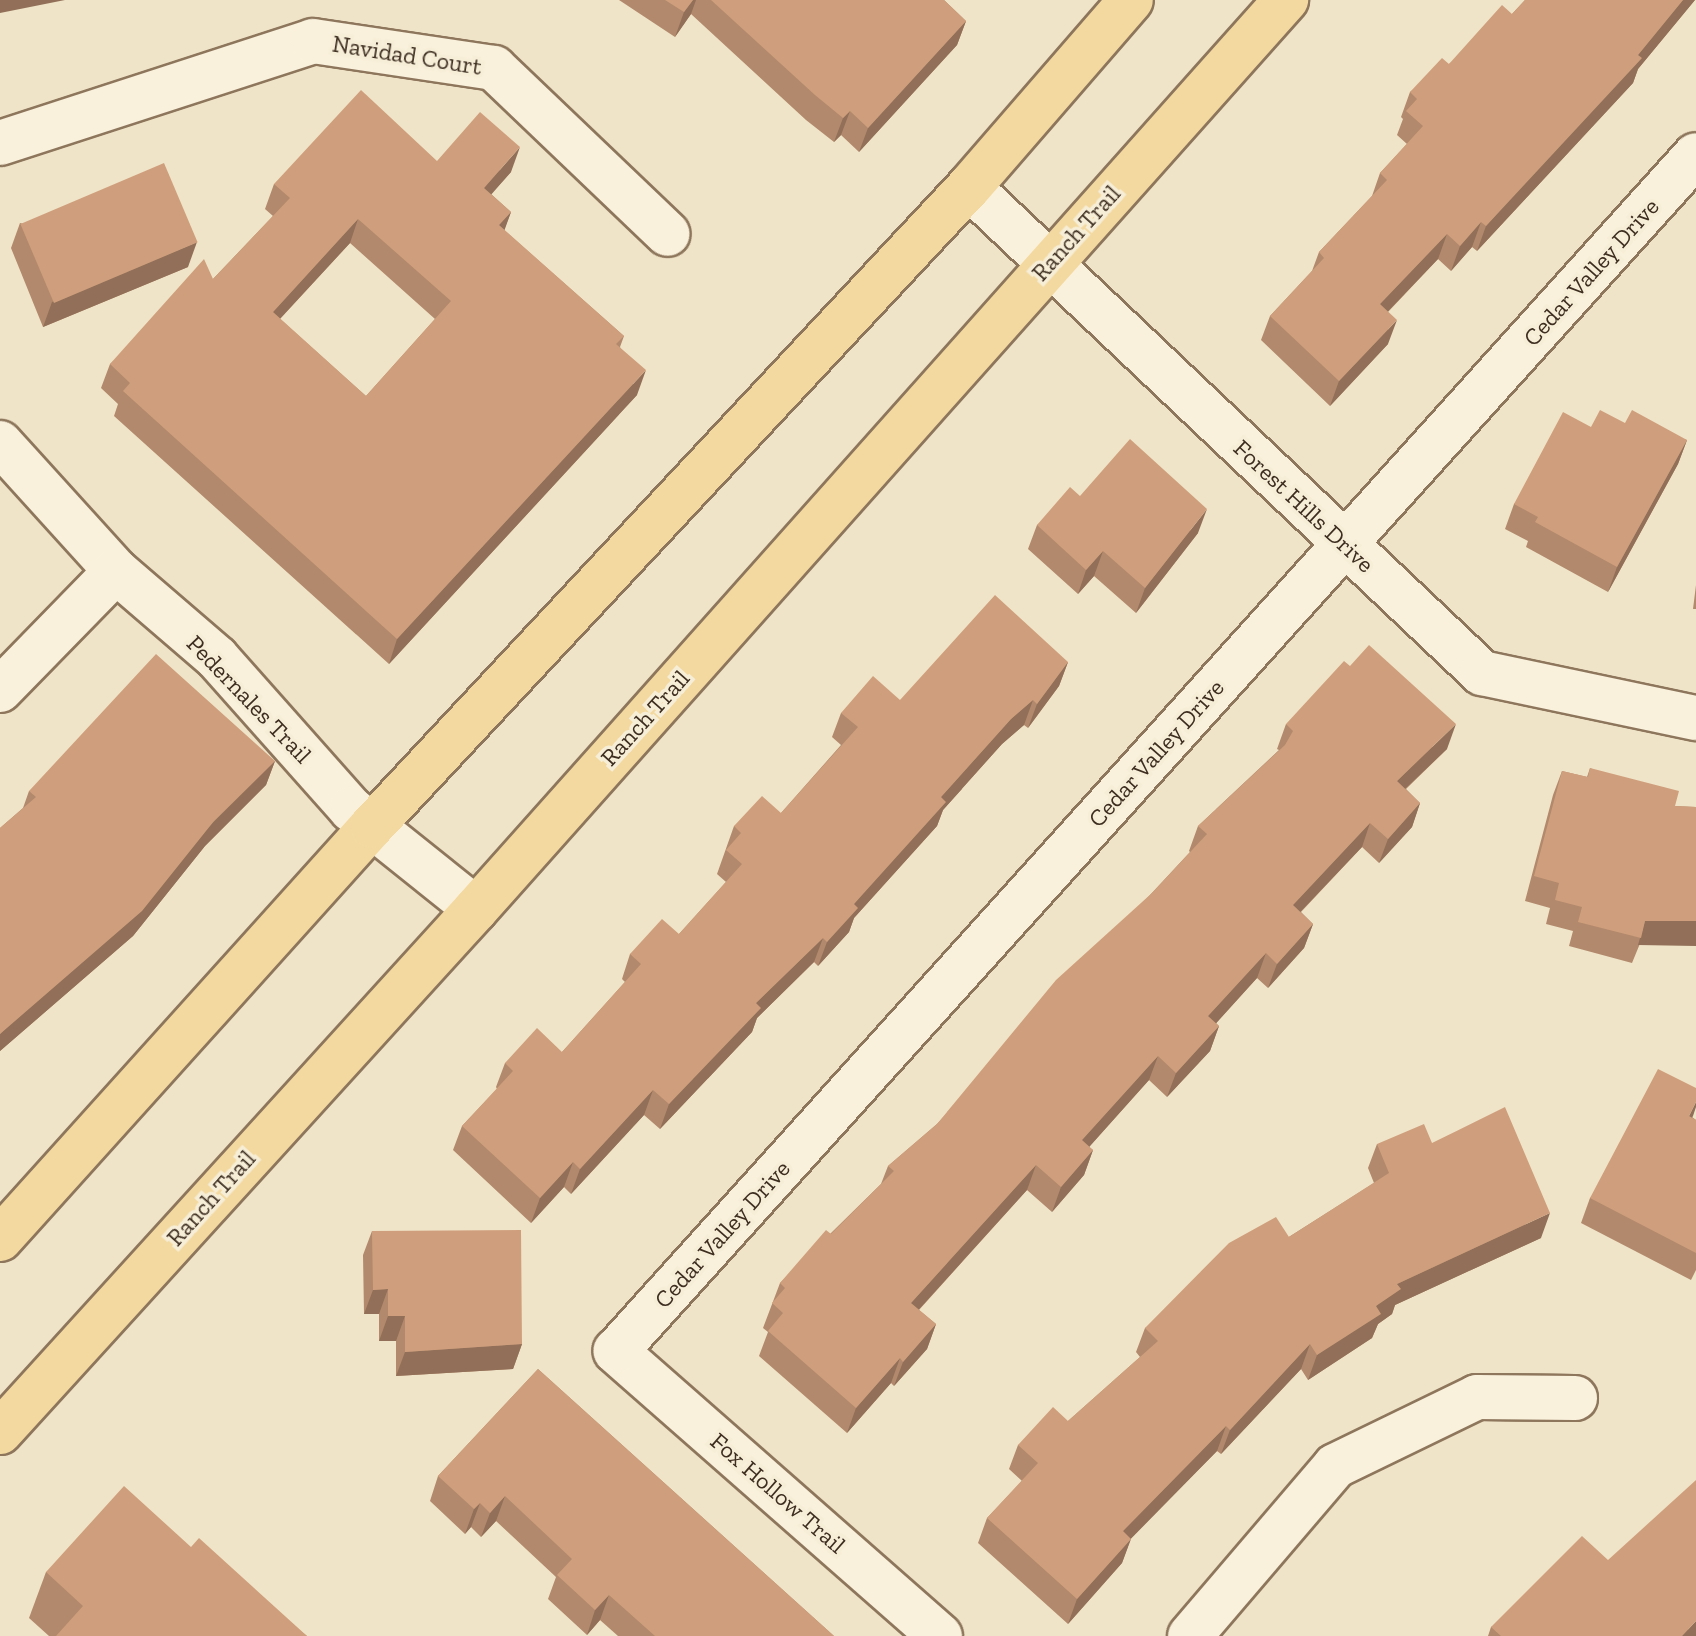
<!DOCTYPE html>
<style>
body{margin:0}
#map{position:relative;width:1696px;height:1636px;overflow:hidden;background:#f0e4c8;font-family:"Zilla Slab",serif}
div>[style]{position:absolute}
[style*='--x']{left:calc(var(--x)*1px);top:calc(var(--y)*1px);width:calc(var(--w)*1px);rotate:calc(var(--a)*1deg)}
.roads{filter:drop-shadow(2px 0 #8d765c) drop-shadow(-2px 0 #8d765c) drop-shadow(0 2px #8d765c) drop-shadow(0 -2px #8d765c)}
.minor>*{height:44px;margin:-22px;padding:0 22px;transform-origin:22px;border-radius:22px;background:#faf1dc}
.major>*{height:44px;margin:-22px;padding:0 22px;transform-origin:22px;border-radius:22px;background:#f3d9a0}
.wall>*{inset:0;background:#b2896c}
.shaded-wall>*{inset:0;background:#916f58}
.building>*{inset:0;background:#cf9f7d;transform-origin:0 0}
span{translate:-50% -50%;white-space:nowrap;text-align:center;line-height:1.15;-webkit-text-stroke:7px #f7eed8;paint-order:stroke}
.street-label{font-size:24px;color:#3d2e20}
</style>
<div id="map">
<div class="roads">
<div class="minor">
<div style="--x:0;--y:143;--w:329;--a:-18"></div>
<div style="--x:313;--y:41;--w:183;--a:8.5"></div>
<div style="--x:494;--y:68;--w:240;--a:43.7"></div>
<div style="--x:969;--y:187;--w:707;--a:43.45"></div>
<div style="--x:1482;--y:673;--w:219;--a:11.9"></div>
<div style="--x:0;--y:443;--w:173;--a:47.8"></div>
<div style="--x:116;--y:571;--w:133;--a:40.7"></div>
<div style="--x:217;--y:658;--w:202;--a:48.4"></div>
<div style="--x:351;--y:809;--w:160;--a:38.7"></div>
<div style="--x:0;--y:690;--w:166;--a:-45.7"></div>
<div style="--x:940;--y:1636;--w:432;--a:-138.7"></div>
<div style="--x:616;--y:1351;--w:1611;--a:-47.92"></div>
<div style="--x:1190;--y:1636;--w:223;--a:-49.5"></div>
<div style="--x:1335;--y:1466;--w:158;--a:-25.9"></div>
<div style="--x:1477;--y:1397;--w:98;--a:0.6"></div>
</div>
<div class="major">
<div style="--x:0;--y:1239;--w:556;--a:-47.99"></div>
<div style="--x:372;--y:826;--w:874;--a:-46.95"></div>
<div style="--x:969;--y:187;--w:247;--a:-49.1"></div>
<div style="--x:0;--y:1432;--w:707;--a:-47.69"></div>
<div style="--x:476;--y:909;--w:1218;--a:-48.3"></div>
</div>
</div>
<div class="wall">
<div style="clip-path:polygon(619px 0,944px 0,966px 21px,957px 45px,859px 152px,841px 135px,834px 142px,806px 120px,691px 14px,675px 37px)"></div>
<div style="clip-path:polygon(1525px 0,1695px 0,1638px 69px,1633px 83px,1477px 251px,1472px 247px,1451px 271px,1438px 259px,1388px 312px,1388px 344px,1330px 406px,1261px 340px,1270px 316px,1312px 271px,1319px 252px,1372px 196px,1380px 173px,1407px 144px,1397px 135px,1403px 119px,1401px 117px,1410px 92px,1449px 64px,1512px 14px)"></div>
<div style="clip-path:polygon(evenodd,437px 161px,511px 172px,491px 194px,511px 212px,504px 230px,624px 336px,620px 347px,637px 395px,389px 664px,114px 416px,118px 404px,101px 388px,110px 364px,213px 279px,273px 216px,265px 209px,274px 184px,437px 161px,350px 243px,435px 319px,366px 396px,280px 319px,350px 243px)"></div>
<div style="clip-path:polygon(20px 223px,188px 267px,43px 327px,11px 248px)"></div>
<div style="clip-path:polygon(1625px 423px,1687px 440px,1678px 464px,1608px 592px,1526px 547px,1528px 541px,1505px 529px,1514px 504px,1591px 427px)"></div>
<div style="clip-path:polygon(1080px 496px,1198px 533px,1136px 613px,1094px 576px,1078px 594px,1028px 549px,1037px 525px)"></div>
<div style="clip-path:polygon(1696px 585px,1696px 609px,1693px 609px)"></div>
<div style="clip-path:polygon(1068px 662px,1059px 686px,1028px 728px,1024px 725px,1002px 744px,943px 810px,937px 826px,854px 918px,849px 932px,818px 966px,814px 962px,757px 1018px,752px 1032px,660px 1129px,644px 1115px,571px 1194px,564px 1187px,531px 1223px,453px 1150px,462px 1126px,497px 1089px,496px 1087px,505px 1063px,562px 1052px,625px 982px,622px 979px,630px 954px,679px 934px,726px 882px,717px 874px,734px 826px,781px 813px,841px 745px,832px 737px,841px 713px,900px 700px)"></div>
<div style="clip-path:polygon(1286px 724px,1447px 749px,1406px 789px,1420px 803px,1412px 827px,1379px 863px,1362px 847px,1301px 912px,1313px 924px,1304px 948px,1268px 988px,1257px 978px,1216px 1023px,1219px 1026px,1210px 1051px,1167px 1097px,1149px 1080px,1089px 1147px,1093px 1150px,1084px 1175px,1052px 1212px,1027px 1190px,919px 1310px,936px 1324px,927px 1349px,894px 1386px,891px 1383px,847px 1433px,759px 1356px,768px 1332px,763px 1328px,780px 1283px,881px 1184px,888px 1166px,937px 1124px,1190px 852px,1189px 851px,1198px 826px,1279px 750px,1277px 749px)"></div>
<div style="clip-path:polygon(275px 761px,266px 785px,205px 846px,133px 936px,0 1051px,0 828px,23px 808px,29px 791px)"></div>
<div style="clip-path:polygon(1590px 768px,1675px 806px,1696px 807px,1632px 963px,1569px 946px,1573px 931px,1546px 924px,1550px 908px,1525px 901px,1553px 795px,1562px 771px,1587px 777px)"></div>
<div style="clip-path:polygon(1692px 1117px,1696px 1120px,1696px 1270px,1691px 1280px,1581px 1223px,1590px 1198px)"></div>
<div style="clip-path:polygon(1432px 1143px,1541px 1238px,1395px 1305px,1392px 1314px,1378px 1324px,1372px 1338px,1308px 1380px,1301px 1369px,1221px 1454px,1217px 1451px,1131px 1538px,1122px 1563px,1068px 1624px,978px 1543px,987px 1518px,1022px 1481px,1009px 1469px,1018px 1445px,1068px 1421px,1140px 1357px,1136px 1352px,1145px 1328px,1374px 1183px,1368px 1168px,1377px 1144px)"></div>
<div style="clip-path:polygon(372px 1231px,522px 1344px,513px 1369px,396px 1376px,396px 1341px,379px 1341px,379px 1314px,364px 1314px,363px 1255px)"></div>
<div style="clip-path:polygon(538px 1369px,834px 1636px,618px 1636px,600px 1620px,587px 1635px,548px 1599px,556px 1577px,496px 1521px,481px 1537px,471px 1527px,465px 1534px,430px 1501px,438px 1476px)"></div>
<div style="clip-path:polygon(191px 1547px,307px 1636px,49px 1636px,29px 1618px,46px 1572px)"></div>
<div style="clip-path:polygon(1608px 1560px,1696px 1636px,1488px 1636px,1491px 1627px)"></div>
</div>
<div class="shaded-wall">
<div style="clip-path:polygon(0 0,65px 0,0 13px)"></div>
<div style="clip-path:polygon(693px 0,696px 0,691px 14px,675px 37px,684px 12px)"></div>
<div style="clip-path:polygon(1683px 0,1695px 0,1638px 69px,1633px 83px,1477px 251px,1486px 226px,1638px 55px)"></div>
<div style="clip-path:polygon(966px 21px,957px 45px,859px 152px,868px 128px)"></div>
<div style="clip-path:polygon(850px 111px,841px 135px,834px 142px,843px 118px)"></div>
<div style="clip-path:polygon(520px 147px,511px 172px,475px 213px,484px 188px)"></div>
<div style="clip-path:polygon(511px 212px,502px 237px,499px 225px)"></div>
<div style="clip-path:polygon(358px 219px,350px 243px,264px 336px,273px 312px)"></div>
<div style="clip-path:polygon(1481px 222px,1472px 247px,1451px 271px,1460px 246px)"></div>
<div style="clip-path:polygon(1447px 234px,1438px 259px,1371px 329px,1380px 304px)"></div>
<div style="clip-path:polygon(197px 242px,188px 267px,43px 327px,52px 302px)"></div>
<div style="clip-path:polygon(1397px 320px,1388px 344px,1330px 406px,1339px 381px)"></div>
<div style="clip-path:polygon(646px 370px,637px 395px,389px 664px,397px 639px)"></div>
<div style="clip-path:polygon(1687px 440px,1678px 464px,1608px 592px,1617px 567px)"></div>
<div style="clip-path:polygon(1207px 509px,1198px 533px,1136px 613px,1145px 588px)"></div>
<div style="clip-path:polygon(1103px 551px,1094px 576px,1078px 594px,1086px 570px)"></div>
<div style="clip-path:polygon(1068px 662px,1059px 686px,1028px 728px,1037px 704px)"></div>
<div style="clip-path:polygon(1033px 700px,1024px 725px,1002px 744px,943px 810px,937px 826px,854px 918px,849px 932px,818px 966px,827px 942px,854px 904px,941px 797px,1011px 719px)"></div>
<div style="clip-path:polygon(1456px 724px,1447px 749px,1388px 805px,1397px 781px)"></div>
<div style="clip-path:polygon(275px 761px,266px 785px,205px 846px,133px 936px,0 1051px,0 1034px)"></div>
<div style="clip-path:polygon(1420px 803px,1412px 827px,1379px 863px,1388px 839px)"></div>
<div style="clip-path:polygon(1370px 823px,1362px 847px,1284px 929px,1293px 905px)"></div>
<div style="clip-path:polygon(1645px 921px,1696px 921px,1696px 946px,1638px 945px)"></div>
<div style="clip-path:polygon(1313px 924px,1304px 948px,1268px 988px,1277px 964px)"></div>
<div style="clip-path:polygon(823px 938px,814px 962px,757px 1018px,752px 1032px,660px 1129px,669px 1104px,756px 1003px)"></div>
<div style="clip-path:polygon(1266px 953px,1257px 978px,1200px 1041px,1208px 1016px)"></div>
<div style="clip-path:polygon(1219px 1026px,1210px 1051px,1167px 1097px,1176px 1073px)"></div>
<div style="clip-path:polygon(1158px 1056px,1149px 1080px,1073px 1165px,1082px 1140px)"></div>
<div style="clip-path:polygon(653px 1090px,644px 1115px,571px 1194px,580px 1169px)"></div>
<div style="clip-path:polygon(1696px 1102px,1696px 1107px,1693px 1116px,1680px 1140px,1689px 1116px)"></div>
<div style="clip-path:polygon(1093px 1150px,1084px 1175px,1052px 1212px,1061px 1187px)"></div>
<div style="clip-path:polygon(573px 1162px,564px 1187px,531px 1223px,540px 1198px)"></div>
<div style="clip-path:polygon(1036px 1165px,1027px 1190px,902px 1328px,911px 1303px)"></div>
<div style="clip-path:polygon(1550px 1213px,1541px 1238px,1395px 1305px,1392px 1314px,1378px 1324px,1372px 1338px,1308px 1380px,1317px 1355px,1376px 1306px,1397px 1284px)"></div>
<div style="clip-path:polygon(388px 1289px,379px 1314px,364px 1314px,373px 1290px)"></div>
<div style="clip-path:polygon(388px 1316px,405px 1316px,396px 1341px,379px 1341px)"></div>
<div style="clip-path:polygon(936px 1324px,927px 1349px,894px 1386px,903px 1362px)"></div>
<div style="clip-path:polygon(522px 1344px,513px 1369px,396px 1376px,405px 1352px)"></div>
<div style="clip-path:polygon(1310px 1344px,1301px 1369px,1221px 1454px,1230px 1430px)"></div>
<div style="clip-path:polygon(900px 1358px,891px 1383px,847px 1433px,856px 1408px)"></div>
<div style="clip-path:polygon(1226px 1426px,1217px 1451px,1114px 1556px,1123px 1531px)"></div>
<div style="clip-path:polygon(505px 1496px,496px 1521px,481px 1537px,490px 1513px)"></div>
<div style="clip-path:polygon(480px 1503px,471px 1527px,465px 1534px,474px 1509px)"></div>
<div style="clip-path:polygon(1131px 1539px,1122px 1563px,1068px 1624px,1077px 1599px)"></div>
<div style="clip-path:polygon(609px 1595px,600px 1620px,587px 1635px,595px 1610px)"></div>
<div style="clip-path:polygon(1696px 1621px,1696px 1636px,1682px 1636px)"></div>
</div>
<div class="building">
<div style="clip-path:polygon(665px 0,693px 0,684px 12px)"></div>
<div style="clip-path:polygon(711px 0,944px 0,966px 21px,868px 128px,850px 111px,843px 118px,815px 95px)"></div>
<div style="clip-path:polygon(1525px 0,1683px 0,1638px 55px,1642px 58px,1486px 226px,1481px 222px,1460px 246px,1447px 234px,1380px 304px,1397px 320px,1339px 381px,1270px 316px,1324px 258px,1319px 252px,1387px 180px,1380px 173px,1423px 126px,1406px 111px,1417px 99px,1410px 92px,1442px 58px,1449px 64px,1502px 5px,1512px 14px)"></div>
<div style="clip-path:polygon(evenodd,361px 90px,437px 161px,480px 112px,520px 147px,484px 188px,511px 212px,499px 225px,624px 336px,616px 344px,646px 370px,397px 639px,123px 391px,130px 383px,110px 364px,204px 259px,213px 279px,290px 198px,274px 184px,361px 90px,358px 219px,451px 301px,366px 396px,273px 312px,358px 219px)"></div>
<div style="left:164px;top:163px;width:86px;height:156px;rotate:67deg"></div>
<div style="clip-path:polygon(1600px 410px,1625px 423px,1632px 410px,1687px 440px,1617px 567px,1535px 522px,1538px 517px,1514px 504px,1563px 412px,1591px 427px)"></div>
<div style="clip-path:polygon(1130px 439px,1207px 509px,1145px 588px,1103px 551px,1086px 570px,1037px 525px,1070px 487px,1080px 496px)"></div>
<div style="clip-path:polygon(995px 595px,1068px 662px,1037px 704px,1033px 700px,1011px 719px,941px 797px,946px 802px,854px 904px,858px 908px,827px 942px,823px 938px,756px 1003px,761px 1008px,669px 1104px,653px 1090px,580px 1169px,573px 1162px,540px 1198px,462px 1126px,513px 1071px,505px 1063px,537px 1028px,562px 1052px,641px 964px,630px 954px,662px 919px,679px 934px,742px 864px,726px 850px,741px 833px,734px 826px,762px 796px,781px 813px,858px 727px,841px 713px,873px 676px,900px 700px)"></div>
<div style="clip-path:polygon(1369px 645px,1456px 724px,1397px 781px,1420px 803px,1388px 839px,1370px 823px,1293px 905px,1313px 924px,1277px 964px,1266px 953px,1208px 1016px,1219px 1026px,1176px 1073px,1158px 1056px,1082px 1140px,1093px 1150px,1061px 1187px,1036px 1165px,911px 1303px,936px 1324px,903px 1362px,900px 1358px,856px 1408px,768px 1331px,783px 1313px,772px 1303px,785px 1288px,780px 1283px,826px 1230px,831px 1234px,894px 1171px,888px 1166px,937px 1124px,1056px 980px,1152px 893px,1207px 834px,1198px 826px,1285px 745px,1293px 731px,1286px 724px,1344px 661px,1350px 666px)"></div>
<div style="clip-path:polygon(156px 654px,275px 761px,214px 821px,142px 911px,0 1034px,0 828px,36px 797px,29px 791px)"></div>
<div style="clip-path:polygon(1590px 768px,1679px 791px,1675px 806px,1696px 807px,1696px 921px,1645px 921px,1641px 938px,1578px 922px,1582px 907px,1555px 900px,1559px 883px,1534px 876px,1562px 771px,1588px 777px)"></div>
<div style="clip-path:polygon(1658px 1069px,1696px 1088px,1696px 1102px,1689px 1116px,1696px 1120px,1696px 1253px,1590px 1198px)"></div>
<div style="clip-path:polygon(1505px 1107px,1550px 1213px,1397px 1284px,1401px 1289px,1376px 1306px,1381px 1314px,1317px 1355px,1310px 1344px,1230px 1430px,1226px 1426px,1123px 1531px,1131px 1539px,1077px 1599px,987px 1518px,1038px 1463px,1018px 1445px,1053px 1407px,1068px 1421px,1158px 1341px,1145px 1328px,1229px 1243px,1276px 1217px,1289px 1237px,1389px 1173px,1377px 1144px,1424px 1124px,1432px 1143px)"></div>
<div style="clip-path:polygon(521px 1230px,522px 1344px,405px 1352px,405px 1316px,388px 1316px,388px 1289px,373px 1290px,372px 1231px)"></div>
<div style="clip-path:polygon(538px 1369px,834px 1636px,655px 1636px,609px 1595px,595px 1610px,557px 1575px,572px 1559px,505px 1496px,490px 1513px,480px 1503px,474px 1509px,438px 1476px)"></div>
<div style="clip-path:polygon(1696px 1480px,1696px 1621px,1682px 1636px,1501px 1636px,1491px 1627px,1582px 1536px,1608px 1560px)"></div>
<div style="clip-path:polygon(124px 1486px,191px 1547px,199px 1538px,307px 1636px,56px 1636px,83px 1606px,46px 1572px)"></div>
</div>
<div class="street-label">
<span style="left:407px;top:55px;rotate:9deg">Navidad Court</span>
<span style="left:1076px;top:233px;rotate:-48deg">Ranch Trail</span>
<span style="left:1591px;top:272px;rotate:-48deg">Cedar Valley Drive</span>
<span style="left:1304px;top:506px;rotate:43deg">Forest Hills Drive</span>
<span style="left:249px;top:699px;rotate:46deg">Pedernales Trail</span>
<span style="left:645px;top:718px;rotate:-48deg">Ranch Trail</span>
<span style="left:1156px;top:753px;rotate:-48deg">Cedar Valley Drive</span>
<span style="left:211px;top:1198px;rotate:-48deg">Ranch Trail</span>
<span style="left:722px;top:1234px;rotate:-48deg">Cedar Valley Drive</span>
<span style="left:778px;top:1493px;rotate:41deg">Fox Hollow Trail</span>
</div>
</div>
